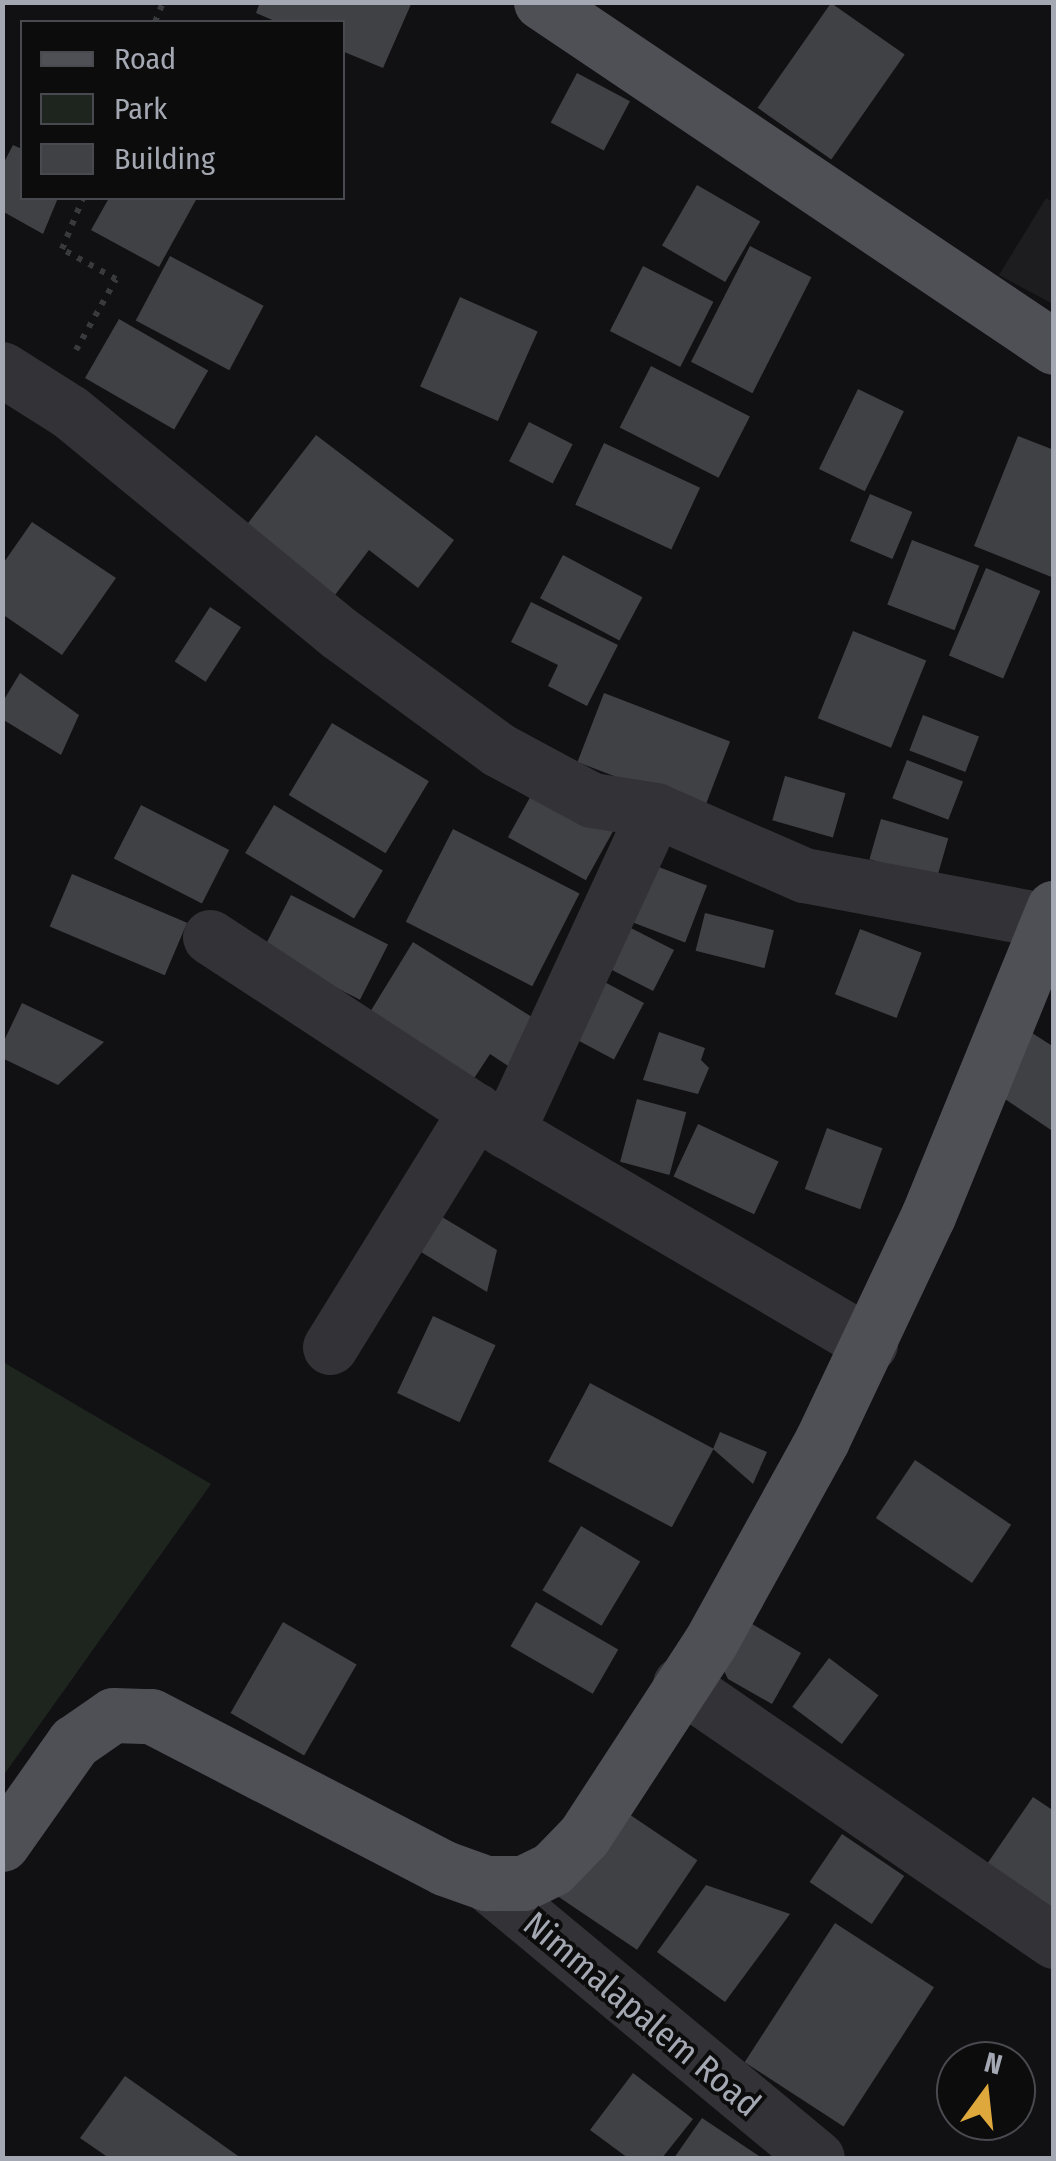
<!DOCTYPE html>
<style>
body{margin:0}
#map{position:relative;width:1056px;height:2161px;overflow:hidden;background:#111113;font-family:"Fira Sans Condensed",sans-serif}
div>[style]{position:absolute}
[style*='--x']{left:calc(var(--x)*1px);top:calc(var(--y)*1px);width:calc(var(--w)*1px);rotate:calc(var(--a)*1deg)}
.built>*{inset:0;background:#1d1d1f}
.green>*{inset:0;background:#1e251f}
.building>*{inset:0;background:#404145;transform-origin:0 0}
.path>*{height:6px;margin-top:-3px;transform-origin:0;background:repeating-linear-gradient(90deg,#393a3e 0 5px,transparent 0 13px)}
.minor>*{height:55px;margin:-27.5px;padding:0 27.5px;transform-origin:27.5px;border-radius:27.5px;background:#333337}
.major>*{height:55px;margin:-27.5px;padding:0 27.5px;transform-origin:27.5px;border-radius:27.5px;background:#4f5056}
span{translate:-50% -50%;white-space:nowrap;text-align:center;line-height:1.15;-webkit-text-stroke:8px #0c0c0d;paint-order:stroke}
.street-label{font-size:35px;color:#a4a8b2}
.frame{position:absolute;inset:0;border:5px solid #a4a8b2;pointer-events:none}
.legend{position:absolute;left:20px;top:20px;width:325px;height:180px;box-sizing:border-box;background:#0c0c0d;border:2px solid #494a4f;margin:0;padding:12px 18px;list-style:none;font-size:30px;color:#a4a8b2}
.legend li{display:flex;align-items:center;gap:20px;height:50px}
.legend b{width:50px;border:2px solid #494a4f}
.north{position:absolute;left:936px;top:2041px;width:100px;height:100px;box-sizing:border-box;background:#0c0c0d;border:2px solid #494a4f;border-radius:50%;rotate:15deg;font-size:28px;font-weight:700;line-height:40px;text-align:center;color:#a4a8b2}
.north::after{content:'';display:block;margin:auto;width:35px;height:45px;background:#dfa83c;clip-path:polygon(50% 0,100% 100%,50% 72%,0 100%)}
</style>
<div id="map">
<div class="built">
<div style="clip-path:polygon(1046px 198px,1053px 202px,1053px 304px,999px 275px)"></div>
</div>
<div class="green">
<div style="clip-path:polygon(3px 1362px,211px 1484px,3px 1776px)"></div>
</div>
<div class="building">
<div style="clip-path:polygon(260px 2px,412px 2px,383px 68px,342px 51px,342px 22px,277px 22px,256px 13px)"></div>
<div style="left:831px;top:3px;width:90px;height:128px;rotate:35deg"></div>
<div style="left:577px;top:73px;width:60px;height:56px;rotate:28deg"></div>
<div style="clip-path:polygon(13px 145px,22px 149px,22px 198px,58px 198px,43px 234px,2px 211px,2px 166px)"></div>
<div style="left:697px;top:185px;width:73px;height:70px;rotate:30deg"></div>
<div style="clip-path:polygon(109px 198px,197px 198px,159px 267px,91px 230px)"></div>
<div style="left:750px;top:246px;width:69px;height:130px;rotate:27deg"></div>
<div style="left:170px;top:256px;width:106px;height:73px;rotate:28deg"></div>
<div style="left:643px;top:266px;width:79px;height:73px;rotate:27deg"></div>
<div style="left:460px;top:297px;width:85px;height:98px;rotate:24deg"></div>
<div style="left:119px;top:319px;width:103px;height:68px;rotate:30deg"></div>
<div style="left:651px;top:366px;width:111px;height:69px;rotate:27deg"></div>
<div style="left:858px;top:389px;width:51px;height:89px;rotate:26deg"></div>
<div style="left:529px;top:422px;width:49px;height:44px;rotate:27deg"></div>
<div style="clip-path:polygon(316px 435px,454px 540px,418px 588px,369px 550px,335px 595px,245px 527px)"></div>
<div style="clip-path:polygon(1018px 436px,1054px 450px,1054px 578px,974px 546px)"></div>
<div style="left:604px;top:443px;width:106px;height:68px;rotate:25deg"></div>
<div style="left:870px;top:494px;width:46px;height:51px;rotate:23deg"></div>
<div style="clip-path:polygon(32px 522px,116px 578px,62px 655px,2px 614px,2px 565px)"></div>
<div style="left:912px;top:540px;width:72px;height:69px;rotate:21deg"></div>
<div style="left:563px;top:555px;width:90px;height:49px;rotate:28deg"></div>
<div style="left:986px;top:568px;width:59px;height:95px;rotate:23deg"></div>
<div style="clip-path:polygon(531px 602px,618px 645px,587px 706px,548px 686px,558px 665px,511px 642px)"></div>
<div style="left:210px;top:607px;width:37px;height:65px;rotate:33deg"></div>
<div style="left:853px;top:631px;width:79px;height:94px;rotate:22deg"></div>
<div style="clip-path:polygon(20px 673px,79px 715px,61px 755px,2px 719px,2px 703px)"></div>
<div style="left:604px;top:693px;width:135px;height:74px;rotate:21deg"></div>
<div style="left:923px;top:715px;width:60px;height:38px;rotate:21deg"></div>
<div style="left:332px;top:723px;width:113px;height:84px;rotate:31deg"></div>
<div style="left:907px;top:760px;width:60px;height:41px;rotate:21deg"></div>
<div style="left:785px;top:776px;width:63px;height:46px;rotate:16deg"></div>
<div style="left:538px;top:783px;width:89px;height:62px;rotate:29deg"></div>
<div style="left:141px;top:805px;width:99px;height:60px;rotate:27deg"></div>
<div style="left:274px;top:805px;width:127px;height:56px;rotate:31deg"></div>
<div style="left:881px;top:819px;width:70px;height:42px;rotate:16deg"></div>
<div style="left:453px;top:829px;width:142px;height:104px;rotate:27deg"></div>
<div style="left:651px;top:864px;width:60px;height:61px;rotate:21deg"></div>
<div style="left:72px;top:874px;width:125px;height:57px;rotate:23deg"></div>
<div style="left:291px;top:895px;width:109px;height:62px;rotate:27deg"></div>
<div style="left:705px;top:913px;width:71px;height:39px;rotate:14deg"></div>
<div style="left:625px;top:925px;width:55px;height:46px;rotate:27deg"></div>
<div style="left:860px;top:929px;width:66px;height:70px;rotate:21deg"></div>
<div style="clip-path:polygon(413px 942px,543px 1024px,514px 1070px,490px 1054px,471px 1083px,367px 1017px)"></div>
<div style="left:599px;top:979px;width:51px;height:64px;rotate:28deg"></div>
<div style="clip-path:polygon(22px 1003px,104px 1042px,58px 1085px,2px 1058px,2px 1045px)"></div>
<div style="clip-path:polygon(659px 1032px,705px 1048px,701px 1060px,709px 1068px,698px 1094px,643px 1080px)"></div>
<div style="clip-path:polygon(1032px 1033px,1054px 1047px,1054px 1132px,993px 1091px)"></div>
<div style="left:637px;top:1099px;width:51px;height:65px;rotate:15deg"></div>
<div style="left:698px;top:1124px;width:89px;height:58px;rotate:25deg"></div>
<div style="left:827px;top:1128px;width:59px;height:65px;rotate:20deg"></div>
<div style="clip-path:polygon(437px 1214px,497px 1250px,487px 1292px,416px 1249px)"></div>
<div style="left:433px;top:1316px;width:69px;height:85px;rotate:25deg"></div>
<div style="left:590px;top:1383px;width:140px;height:89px;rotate:28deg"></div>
<div style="clip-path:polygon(720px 1432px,767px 1452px,753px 1484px,713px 1449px)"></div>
<div style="left:915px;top:1460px;width:116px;height:70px;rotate:34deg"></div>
<div style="left:581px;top:1526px;width:69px;height:75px;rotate:31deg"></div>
<div style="left:536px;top:1602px;width:95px;height:51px;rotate:30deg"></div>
<div style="clip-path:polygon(742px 1618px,801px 1653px,772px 1704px,728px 1679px,718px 1659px)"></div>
<div style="left:283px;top:1622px;width:85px;height:105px;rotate:30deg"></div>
<div style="left:829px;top:1658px;width:62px;height:61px;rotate:37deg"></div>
<div style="clip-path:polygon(1033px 1797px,1054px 1811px,1054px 1909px,987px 1864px)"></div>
<div style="left:617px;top:1806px;width:97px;height:108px;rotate:34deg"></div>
<div style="left:842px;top:1834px;width:75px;height:58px;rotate:34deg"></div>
<div style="clip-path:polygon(706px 1885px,790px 1914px,725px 2002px,657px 1952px)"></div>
<div style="left:835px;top:1923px;width:118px;height:166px;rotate:33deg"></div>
<div style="clip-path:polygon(633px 2073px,693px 2119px,662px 2158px,628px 2158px,590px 2130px)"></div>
<div style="clip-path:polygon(125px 2076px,241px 2158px,109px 2158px,80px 2138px)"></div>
<div style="clip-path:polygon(702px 2118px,762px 2158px,674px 2158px)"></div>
</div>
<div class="path">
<div style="--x:155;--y:22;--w:22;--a:-68"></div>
<div style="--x:76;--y:350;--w:81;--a:-60.6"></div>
<div style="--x:116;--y:279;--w:62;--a:-150.9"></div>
<div style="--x:62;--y:249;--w:55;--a:-67.6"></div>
</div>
<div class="minor">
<div style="--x:2;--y:369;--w:80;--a:32.3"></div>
<div style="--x:70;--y:412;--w:348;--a:39.4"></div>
<div style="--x:339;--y:633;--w:198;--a:36.2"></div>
<div style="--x:499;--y:750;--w:106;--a:28.3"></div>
<div style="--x:592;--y:800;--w:64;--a:9"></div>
<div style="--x:655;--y:810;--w:163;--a:23.6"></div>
<div style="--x:804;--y:875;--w:248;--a:10.7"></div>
<div style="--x:210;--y:937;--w:355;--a:33.2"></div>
<div style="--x:507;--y:1131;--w:421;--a:30.4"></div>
<div style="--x:507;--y:1131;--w:353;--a:-65.2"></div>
<div style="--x:330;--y:1347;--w:278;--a:-58.3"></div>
<div style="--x:680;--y:1684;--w:454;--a:34.5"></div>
<div style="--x:486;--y:1883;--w:430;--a:39.7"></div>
</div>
<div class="major">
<div style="--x:541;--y:2;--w:618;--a:33.92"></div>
<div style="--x:2;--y:1844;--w:125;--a:-54.8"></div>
<div style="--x:74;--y:1742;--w:47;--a:-34.7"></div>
<div style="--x:113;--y:1715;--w:38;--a:2"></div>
<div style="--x:151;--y:1716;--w:330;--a:27.4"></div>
<div style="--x:444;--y:1868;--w:45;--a:19.7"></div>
<div style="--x:486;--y:1883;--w:37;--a:0"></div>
<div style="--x:523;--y:1883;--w:32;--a:-26"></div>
<div style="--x:552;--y:1869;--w:46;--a:-45.9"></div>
<div style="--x:584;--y:1836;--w:230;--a:-56.9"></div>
<div style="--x:710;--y:1643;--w:232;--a:-61.1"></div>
<div style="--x:822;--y:1440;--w:248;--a:-64.7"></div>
<div style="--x:928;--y:1216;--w:333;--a:-67.8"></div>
</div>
<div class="street-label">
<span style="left:642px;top:2014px;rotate:40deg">Nimmalapalem Road</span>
</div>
<div class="frame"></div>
<ul class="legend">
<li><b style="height:12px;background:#4f5056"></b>Road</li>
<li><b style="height:28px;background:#1e251f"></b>Park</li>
<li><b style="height:28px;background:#404145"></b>Building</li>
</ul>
<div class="north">N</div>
</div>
